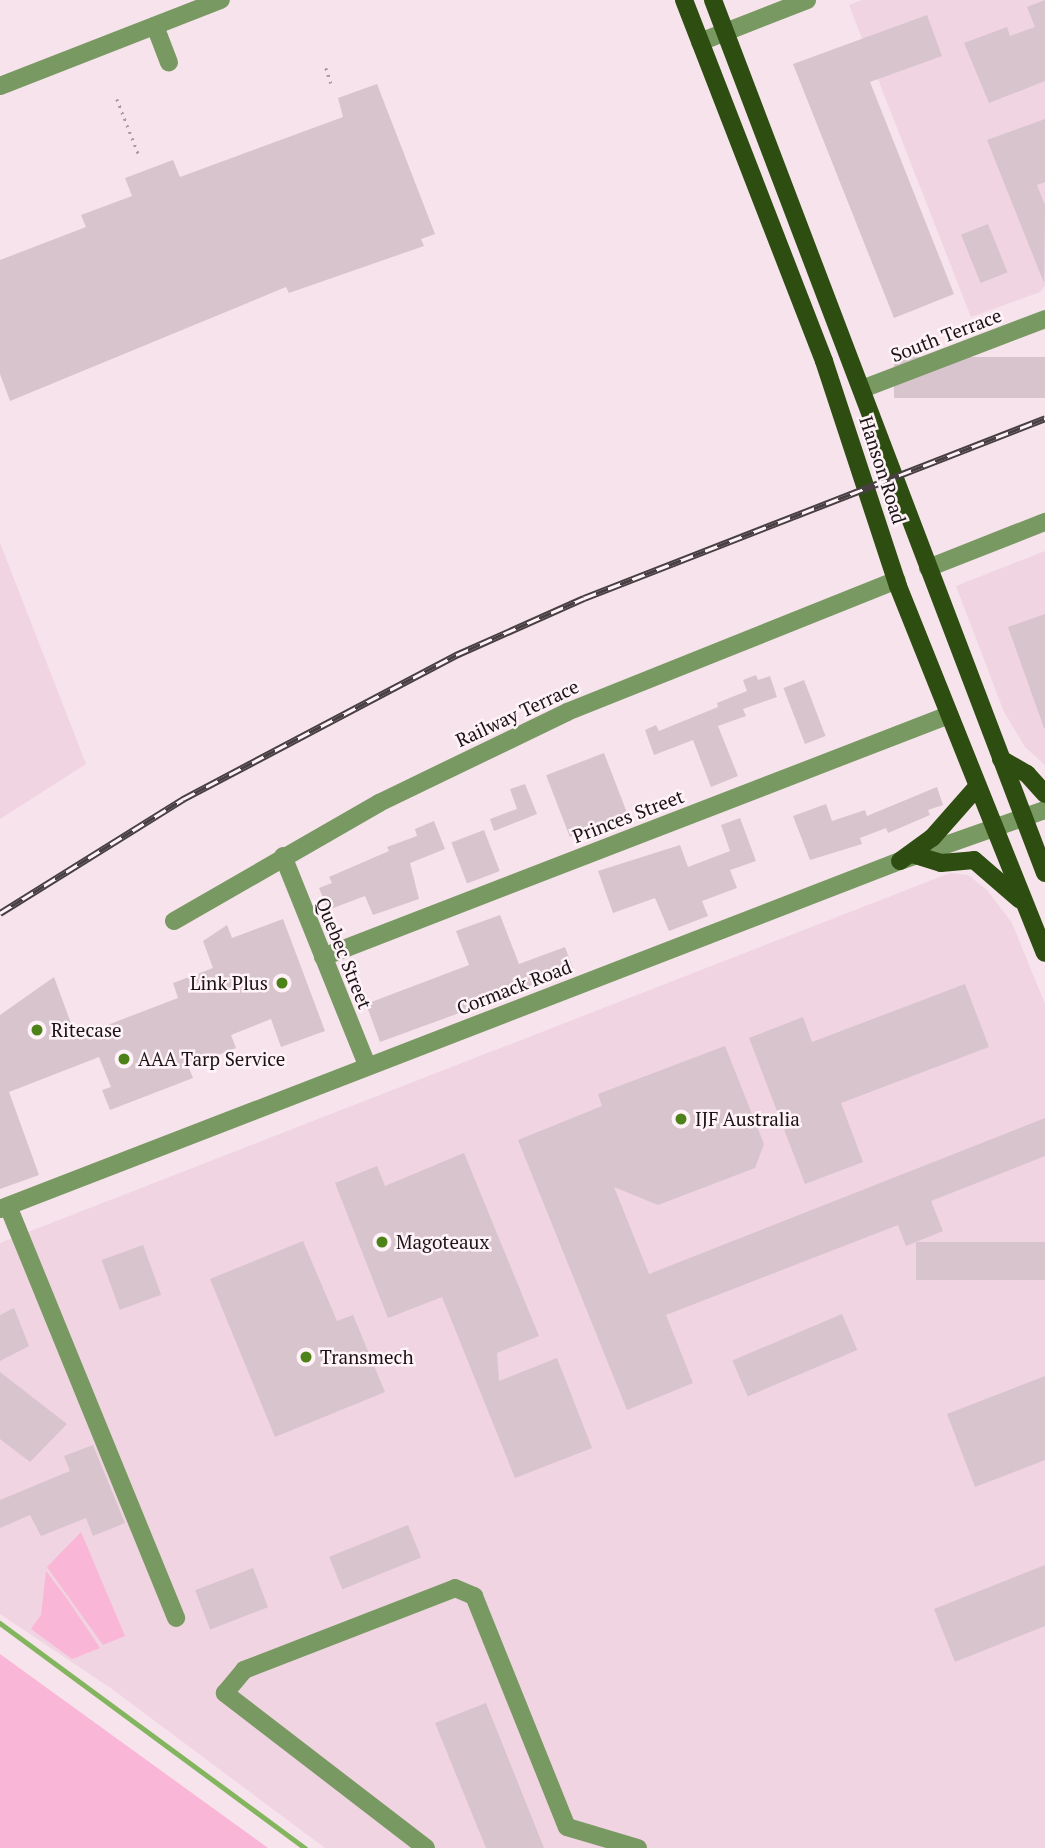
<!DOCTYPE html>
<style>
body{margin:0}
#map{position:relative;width:1045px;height:1848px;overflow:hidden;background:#f7e3ec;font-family:"PT Serif",serif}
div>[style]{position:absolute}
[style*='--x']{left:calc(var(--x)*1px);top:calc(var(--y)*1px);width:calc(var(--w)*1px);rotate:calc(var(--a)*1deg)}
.built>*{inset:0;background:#f0d4e1}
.green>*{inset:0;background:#fab6d7}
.stream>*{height:4.5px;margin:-2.25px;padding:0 2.25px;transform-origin:2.25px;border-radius:2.25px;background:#83b55f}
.building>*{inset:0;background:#d8c4cd;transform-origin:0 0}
.path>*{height:2.5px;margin-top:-1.25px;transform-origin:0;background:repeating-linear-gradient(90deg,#a8999f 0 2px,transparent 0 7px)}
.minor>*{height:18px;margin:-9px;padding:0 9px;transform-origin:9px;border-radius:9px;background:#799963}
.major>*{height:18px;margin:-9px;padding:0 9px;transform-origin:9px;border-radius:9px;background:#2e4e11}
.rail>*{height:7px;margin-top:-3.5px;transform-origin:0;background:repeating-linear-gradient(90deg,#fff3f8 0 13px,#483f43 0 26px);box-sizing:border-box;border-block:2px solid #483f43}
.dots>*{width:19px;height:19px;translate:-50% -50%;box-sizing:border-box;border:4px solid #fff3f8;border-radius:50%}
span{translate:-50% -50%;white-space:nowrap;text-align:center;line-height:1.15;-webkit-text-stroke:5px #fff3f8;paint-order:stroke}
.street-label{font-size:19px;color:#1a1417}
.poi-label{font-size:19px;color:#1a1417}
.right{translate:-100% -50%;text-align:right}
.left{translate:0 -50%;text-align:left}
</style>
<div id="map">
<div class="built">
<div style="clip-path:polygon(862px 0,1045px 0,1045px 285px,1040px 292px,971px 317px,849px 5px)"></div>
<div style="clip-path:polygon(0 543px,86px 764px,0 819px)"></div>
<div style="clip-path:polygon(1045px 551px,1045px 765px,1025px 747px,1004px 712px,956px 586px)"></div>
<div style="clip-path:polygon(950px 873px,968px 875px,987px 890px,1012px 923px,1045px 1004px,1045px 1848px,325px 1848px,112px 1689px,0 1614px,0 1243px)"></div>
</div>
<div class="green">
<div style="clip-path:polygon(81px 1532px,125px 1636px,103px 1645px,47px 1567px)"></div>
<div style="clip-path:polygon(46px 1571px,68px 1600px,100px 1648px,72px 1659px,31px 1629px,41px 1615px)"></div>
<div style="clip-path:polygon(0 1654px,268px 1848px,0 1848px)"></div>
</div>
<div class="stream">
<div style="--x:0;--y:1623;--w:379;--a:36.4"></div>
</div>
<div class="building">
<div style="clip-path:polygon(1045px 0,1045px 81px,989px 103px,964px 43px,1007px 27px,1010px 36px,1035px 27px,1027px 7px)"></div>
<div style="clip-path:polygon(927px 15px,942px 56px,870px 82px,954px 294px,894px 318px,793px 64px)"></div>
<div style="clip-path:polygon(377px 84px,435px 234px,421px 239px,424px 246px,289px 293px,286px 287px,10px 401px,0 374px,0 260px,86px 227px,81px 215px,132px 196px,125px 178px,173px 160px,180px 177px,343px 117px,338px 98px)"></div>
<div style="clip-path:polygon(1045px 119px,1045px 182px,1037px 185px,1045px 205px,1044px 283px,987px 140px)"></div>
<div style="left:988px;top:224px;width:52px;height:29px;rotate:68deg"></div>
<div style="left:1045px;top:357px;width:41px;height:151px;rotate:90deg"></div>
<div style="clip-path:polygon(1045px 614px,1045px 728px,1044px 728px,1008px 627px)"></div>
<div style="clip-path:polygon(756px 675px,758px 680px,770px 676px,777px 697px,743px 709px,746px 716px,718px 726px,738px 776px,711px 787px,693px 740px,654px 755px,645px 730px,656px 725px,659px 731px,718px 707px,717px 703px,747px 691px,743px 680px)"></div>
<div style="left:804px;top:680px;width:60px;height:22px;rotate:69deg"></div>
<div style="left:604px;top:753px;width:66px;height:62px;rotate:69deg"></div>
<div style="clip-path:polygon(525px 784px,537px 814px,494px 831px,490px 819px,517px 809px,510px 789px)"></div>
<div style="clip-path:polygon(937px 787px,943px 805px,928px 810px,930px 815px,888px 833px,886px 828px,860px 838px,862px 844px,810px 860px,793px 816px,826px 804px,832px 821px,865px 810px,867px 816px)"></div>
<div style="clip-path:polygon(740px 818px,756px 861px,730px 870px,737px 888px,702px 901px,708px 916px,669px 931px,655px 898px,613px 913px,598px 871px,680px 845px,688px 867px,730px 851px,721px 825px)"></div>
<div style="clip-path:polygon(434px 821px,445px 849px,410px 863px,419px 899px,373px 915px,365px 896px,328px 910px,319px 888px,332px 883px,329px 877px,389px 851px,387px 847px,417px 836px,415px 829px)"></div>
<div style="left:484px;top:830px;width:44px;height:35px;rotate:69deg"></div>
<div style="clip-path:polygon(500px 915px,519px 964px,565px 947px,574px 971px,380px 1042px,366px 1004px,469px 965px,456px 931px)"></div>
<div style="clip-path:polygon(283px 919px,325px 1031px,281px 1047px,271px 1019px,231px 1035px,236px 1048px,188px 1066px,193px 1078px,110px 1110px,102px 1090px,111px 1087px,99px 1057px,9px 1092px,39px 1175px,0 1189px,0 1015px,54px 977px,76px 1037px,178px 998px,173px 983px,213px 968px,203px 941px,227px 925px,232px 938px)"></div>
<div style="clip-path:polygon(965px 984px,989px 1047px,841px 1103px,863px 1162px,805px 1184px,749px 1038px,803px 1017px,812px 1042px)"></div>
<div style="clip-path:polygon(725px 1046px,764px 1144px,755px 1168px,658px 1205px,614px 1187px,649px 1274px,1045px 1118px,1045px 1156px,931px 1201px,943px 1231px,906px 1246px,898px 1225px,666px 1315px,693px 1383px,627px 1410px,518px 1140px,602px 1106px,598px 1094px)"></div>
<div style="clip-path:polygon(464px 1153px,539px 1336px,497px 1353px,499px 1381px,557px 1358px,592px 1448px,515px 1478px,442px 1297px,388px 1318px,335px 1183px,377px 1166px,385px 1186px)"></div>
<div style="clip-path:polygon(303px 1241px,337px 1321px,353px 1315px,385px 1392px,275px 1437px,210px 1279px)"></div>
<div style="left:1045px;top:1242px;width:38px;height:129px;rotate:90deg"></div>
<div style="left:143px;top:1245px;width:53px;height:44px;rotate:70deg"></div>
<div style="clip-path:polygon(14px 1308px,29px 1346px,0 1361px,0 1315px)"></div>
<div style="left:842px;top:1314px;width:39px;height:119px;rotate:67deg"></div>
<div style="clip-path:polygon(0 1372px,67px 1424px,30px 1462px,0 1439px)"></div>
<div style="clip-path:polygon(1045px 1376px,1045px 1460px,975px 1487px,947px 1414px)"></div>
<div style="clip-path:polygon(93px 1445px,125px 1523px,93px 1536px,86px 1518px,41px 1536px,30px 1515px,0 1528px,0 1500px,70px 1471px,64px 1456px)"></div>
<div style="left:408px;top:1525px;width:35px;height:85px;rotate:68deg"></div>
<div style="clip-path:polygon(1045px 1565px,1045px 1626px,955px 1662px,934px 1609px)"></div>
<div style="left:253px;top:1568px;width:42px;height:62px;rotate:69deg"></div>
<div style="clip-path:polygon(486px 1703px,544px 1848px,486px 1848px,435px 1723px)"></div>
</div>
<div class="path">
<div style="--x:326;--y:68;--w:16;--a:72"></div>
<div style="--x:117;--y:99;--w:60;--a:68.6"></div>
</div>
<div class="minor">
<div style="--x:155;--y:26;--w:39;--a:69"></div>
<div style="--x:700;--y:42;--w:115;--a:-21.4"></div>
<div style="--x:0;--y:86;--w:237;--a:-21.3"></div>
<div style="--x:862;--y:389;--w:196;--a:-20.9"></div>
<div style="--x:928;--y:568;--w:126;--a:-21.5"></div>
<div style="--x:283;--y:856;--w:225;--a:68.1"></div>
<div style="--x:174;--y:921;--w:237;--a:-29.9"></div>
<div style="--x:379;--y:803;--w:209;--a:-25.8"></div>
<div style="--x:567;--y:712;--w:355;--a:-21.8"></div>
<div style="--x:323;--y:957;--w:671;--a:-21.14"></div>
<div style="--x:8;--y:1206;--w:445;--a:67.8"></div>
<div style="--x:0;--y:1209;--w:965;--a:-21.14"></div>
<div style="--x:900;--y:861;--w:154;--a:-19.4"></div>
<div style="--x:426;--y:1848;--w:254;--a:-142.4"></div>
<div style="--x:225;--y:1693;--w:30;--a:-50"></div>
<div style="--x:244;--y:1670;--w:226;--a:-21.2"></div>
<div style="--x:455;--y:1588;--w:21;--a:23"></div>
<div style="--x:474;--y:1596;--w:249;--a:68.1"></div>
<div style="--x:567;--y:1827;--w:74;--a:16.5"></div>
</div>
<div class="major">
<div style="--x:684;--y:0;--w:387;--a:68.8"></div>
<div style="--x:824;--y:361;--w:237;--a:71.8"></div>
<div style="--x:898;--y:586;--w:395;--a:68.2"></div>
<div style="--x:713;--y:0;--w:934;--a:69.18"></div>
<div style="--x:1001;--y:759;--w:30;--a:30"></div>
<div style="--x:1027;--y:774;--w:27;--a:48"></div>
<div style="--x:915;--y:855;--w:27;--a:17"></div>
<div style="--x:941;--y:863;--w:33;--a:-5"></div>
<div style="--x:974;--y:860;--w:60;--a:40.9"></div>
<div style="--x:900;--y:861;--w:39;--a:-36"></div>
<div style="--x:932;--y:838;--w:68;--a:-48.6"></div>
</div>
<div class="rail">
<div style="--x:0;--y:913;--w:216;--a:-31.9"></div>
<div style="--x:183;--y:799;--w:309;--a:-27.8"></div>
<div style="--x:456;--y:655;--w:140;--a:-24"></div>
<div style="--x:584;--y:598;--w:495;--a:-21.3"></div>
</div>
<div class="dots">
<div style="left:282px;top:983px;background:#4d8219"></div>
<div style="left:37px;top:1030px;background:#4d8219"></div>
<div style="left:124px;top:1059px;background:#4d8219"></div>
<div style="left:681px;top:1119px;background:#4d8219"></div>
<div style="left:382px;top:1242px;background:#4d8219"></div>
<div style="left:306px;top:1357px;background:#4d8219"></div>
</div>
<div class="street-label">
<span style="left:946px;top:335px;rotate:-21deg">South Terrace</span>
<span style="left:883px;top:470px;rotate:72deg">Hanson Road</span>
<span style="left:517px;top:713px;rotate:-25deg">Railway Terrace</span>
<span style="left:628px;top:816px;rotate:-21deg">Princes Street</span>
<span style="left:344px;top:953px;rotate:68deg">Quebec Street</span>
<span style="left:514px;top:987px;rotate:-21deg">Cormack Road</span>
</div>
<div class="poi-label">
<span class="right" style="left:268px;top:983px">Link Plus</span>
<span class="left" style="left:51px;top:1030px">Ritecase</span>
<span class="left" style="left:138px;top:1059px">AAA Tarp Service</span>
<span class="left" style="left:695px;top:1119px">IJF Australia</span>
<span class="left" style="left:396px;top:1242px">Magoteaux</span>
<span class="left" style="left:320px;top:1357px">Transmech</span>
</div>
</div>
